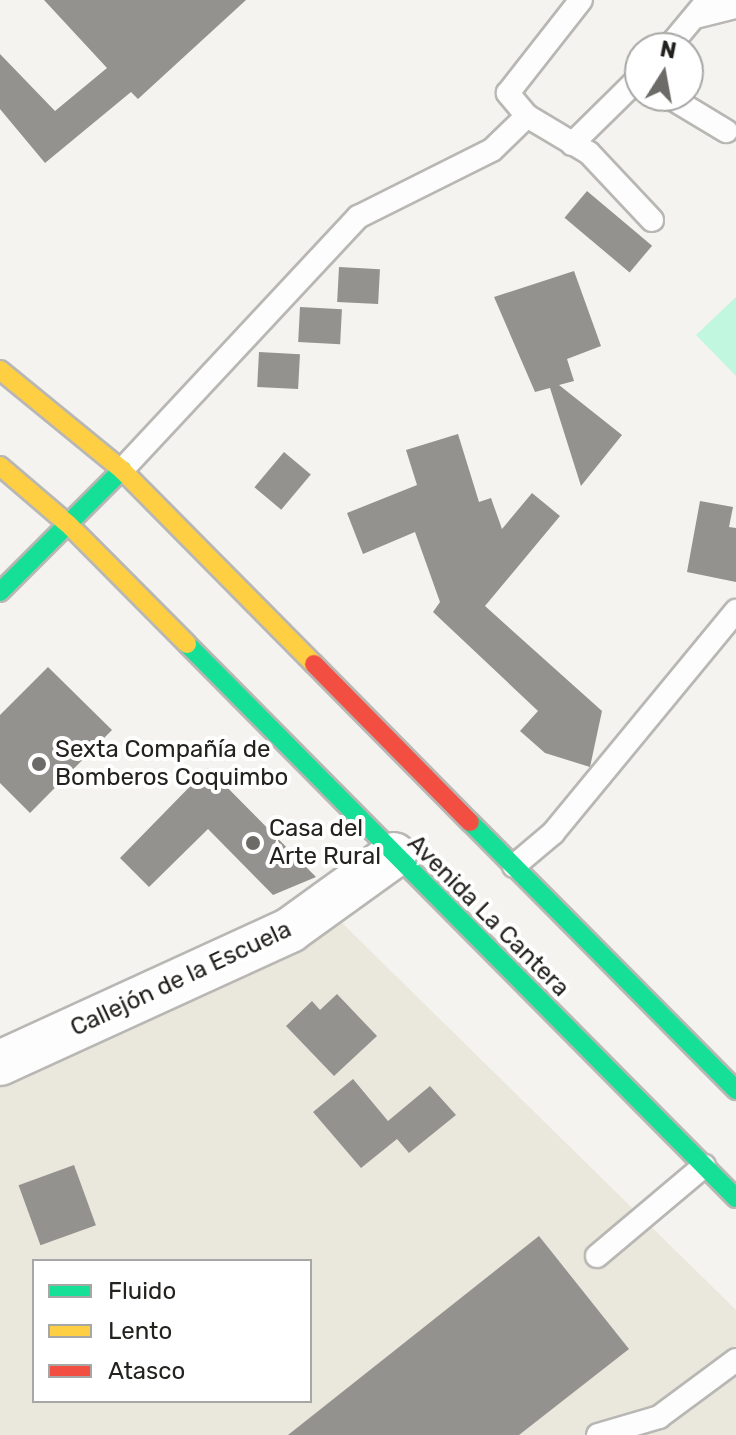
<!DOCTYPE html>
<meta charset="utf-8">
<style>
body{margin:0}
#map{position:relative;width:736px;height:1435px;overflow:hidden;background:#f4f3ef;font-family:Rubik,sans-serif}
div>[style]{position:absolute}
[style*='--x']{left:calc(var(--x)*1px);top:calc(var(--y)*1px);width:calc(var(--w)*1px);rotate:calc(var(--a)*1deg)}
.built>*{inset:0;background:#eae7dd}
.green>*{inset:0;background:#c1f7de}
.building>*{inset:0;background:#93928f;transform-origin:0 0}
.roads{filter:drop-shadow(2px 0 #b8b7b4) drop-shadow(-2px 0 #b8b7b4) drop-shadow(0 2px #b8b7b4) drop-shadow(0 -2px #b8b7b4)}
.lane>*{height:22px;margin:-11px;padding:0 11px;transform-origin:11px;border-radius:11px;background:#fdfdfd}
.street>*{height:44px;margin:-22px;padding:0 22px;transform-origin:22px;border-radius:22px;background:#fdfdfd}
.fast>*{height:18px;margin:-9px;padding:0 9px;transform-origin:9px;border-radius:9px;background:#16e098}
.slow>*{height:18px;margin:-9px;padding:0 9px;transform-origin:9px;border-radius:9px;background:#ffcf43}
.jam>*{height:18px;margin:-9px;padding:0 9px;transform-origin:9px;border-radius:9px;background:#f24e42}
.dots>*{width:22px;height:22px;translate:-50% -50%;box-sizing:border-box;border:4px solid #fff;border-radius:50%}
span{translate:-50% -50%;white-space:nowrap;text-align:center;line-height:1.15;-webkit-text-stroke:8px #fff;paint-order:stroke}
.poi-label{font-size:24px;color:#23221f}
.left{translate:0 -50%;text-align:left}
.street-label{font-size:24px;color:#23221f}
.legend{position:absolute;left:32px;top:1259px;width:280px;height:144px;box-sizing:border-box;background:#fff;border:2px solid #a7a7a5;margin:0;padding:10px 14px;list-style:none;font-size:24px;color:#23221f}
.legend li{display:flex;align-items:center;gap:16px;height:40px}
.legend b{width:40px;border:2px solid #a7a7a5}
.north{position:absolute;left:624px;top:32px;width:80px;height:80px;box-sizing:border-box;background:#fff;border:2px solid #a7a7a5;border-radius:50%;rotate:11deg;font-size:22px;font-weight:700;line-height:32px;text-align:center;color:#23221f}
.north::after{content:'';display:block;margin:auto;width:28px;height:36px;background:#6c6b68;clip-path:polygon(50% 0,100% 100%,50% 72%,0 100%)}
</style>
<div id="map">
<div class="built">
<div style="clip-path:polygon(evenodd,341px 922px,736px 1310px,736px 1435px,0 1435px,0 1084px,341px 922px,34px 1261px,310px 1261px,310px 1401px,34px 1401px,34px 1261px)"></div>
</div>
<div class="green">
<div style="clip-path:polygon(736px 297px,736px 376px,696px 335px)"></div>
</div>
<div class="building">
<div style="clip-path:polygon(44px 0,246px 0,138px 99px,131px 92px,45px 163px,0 109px,0 54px,55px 111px,107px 68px)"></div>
<div style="left:587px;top:191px;width:85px;height:35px;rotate:40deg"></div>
<div style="left:339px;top:267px;width:41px;height:35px;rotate:3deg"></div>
<div style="clip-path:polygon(574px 271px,601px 346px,567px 359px,574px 381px,559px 385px,622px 435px,581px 486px,550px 388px,535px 392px,494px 297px)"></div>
<div style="left:300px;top:307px;width:42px;height:35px;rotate:3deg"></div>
<div style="left:259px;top:352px;width:41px;height:35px;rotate:3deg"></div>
<div style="clip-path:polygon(458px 434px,479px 502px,491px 498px,502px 529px,532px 493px,560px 516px,485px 606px,602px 711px,590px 767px,545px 753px,520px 731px,538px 711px,433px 612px,440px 602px,415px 532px,363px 554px,347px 513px,417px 485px,406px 450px)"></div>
<div style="left:284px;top:452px;width:35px;height:46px;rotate:40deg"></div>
<div style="clip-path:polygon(700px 501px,733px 507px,729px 527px,736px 528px,736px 582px,687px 572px)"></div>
<div style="clip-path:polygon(48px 667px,112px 730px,30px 813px,0 783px,0 715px)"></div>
<div style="clip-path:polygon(208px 768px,316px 877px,273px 895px,208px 829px,149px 887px,120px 858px)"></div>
<div style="clip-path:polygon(337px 994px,377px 1036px,334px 1076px,286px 1026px,312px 1001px,320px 1010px)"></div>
<div style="clip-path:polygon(353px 1079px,388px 1121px,430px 1086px,456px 1115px,409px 1153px,397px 1139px,361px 1168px,313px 1112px)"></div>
<div style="left:74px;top:1165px;width:64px;height:59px;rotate:70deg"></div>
<div style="clip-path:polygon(539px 1236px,629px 1349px,519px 1435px,288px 1435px)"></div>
</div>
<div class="roads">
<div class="lane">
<div style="--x:699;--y:16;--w:38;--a:-14"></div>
<div style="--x:668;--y:48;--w:62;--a:-50.2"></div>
<div style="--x:668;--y:96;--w:68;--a:31.1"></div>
<div style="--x:527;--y:116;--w:30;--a:-130"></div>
<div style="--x:508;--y:93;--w:118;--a:-51.9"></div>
<div style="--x:572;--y:144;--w:95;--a:-44.6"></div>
<div style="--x:122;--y:470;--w:346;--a:-47"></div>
<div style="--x:358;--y:217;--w:150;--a:-26.6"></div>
<div style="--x:492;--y:150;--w:49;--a:-44.2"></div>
<div style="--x:527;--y:116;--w:72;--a:30.8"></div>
<div style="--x:589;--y:153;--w:92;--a:46.8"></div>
<div style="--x:514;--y:866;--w:51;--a:-40.2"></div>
<div style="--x:553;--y:833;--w:288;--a:-50.5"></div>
<div style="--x:597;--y:1256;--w:140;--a:-40.1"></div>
<div style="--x:598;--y:1435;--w:64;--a:-16.4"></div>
<div style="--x:659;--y:1417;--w:96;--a:-36.5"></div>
</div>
<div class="street">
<div style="--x:0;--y:1063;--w:319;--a:-24.6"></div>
<div style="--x:290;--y:930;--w:128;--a:-35.8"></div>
</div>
<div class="fast">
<div style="--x:0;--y:592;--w:173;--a:-45"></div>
<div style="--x:187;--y:644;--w:780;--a:45.26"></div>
<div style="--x:470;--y:822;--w:378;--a:45.2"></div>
</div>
<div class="slow">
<div style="--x:0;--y:370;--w:158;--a:39.3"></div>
<div style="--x:122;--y:470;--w:273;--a:45.3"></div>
<div style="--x:0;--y:466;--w:89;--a:40.5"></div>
<div style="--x:68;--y:524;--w:169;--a:45.2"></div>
</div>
<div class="jam">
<div style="--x:314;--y:664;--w:222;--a:45.4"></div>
</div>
</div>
<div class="dots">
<div style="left:39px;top:764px;background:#6c6b68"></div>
<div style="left:253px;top:843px;background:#6c6b68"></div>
</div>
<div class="poi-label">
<span class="left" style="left:55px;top:764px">Sexta Compañía de<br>Bomberos Coquimbo</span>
<span class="left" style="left:269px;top:843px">Casa del<br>Arte Rural</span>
</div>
<div class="street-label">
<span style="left:488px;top:916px;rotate:45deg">Avenida La Cantera</span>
<span style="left:181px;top:979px;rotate:-25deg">Callejón de la Escuela</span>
</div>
<ul class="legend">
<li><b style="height:10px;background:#16e098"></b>Fluido</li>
<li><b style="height:10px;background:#ffcf43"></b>Lento</li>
<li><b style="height:10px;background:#f24e42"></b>Atasco</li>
</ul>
<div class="north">N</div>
</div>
